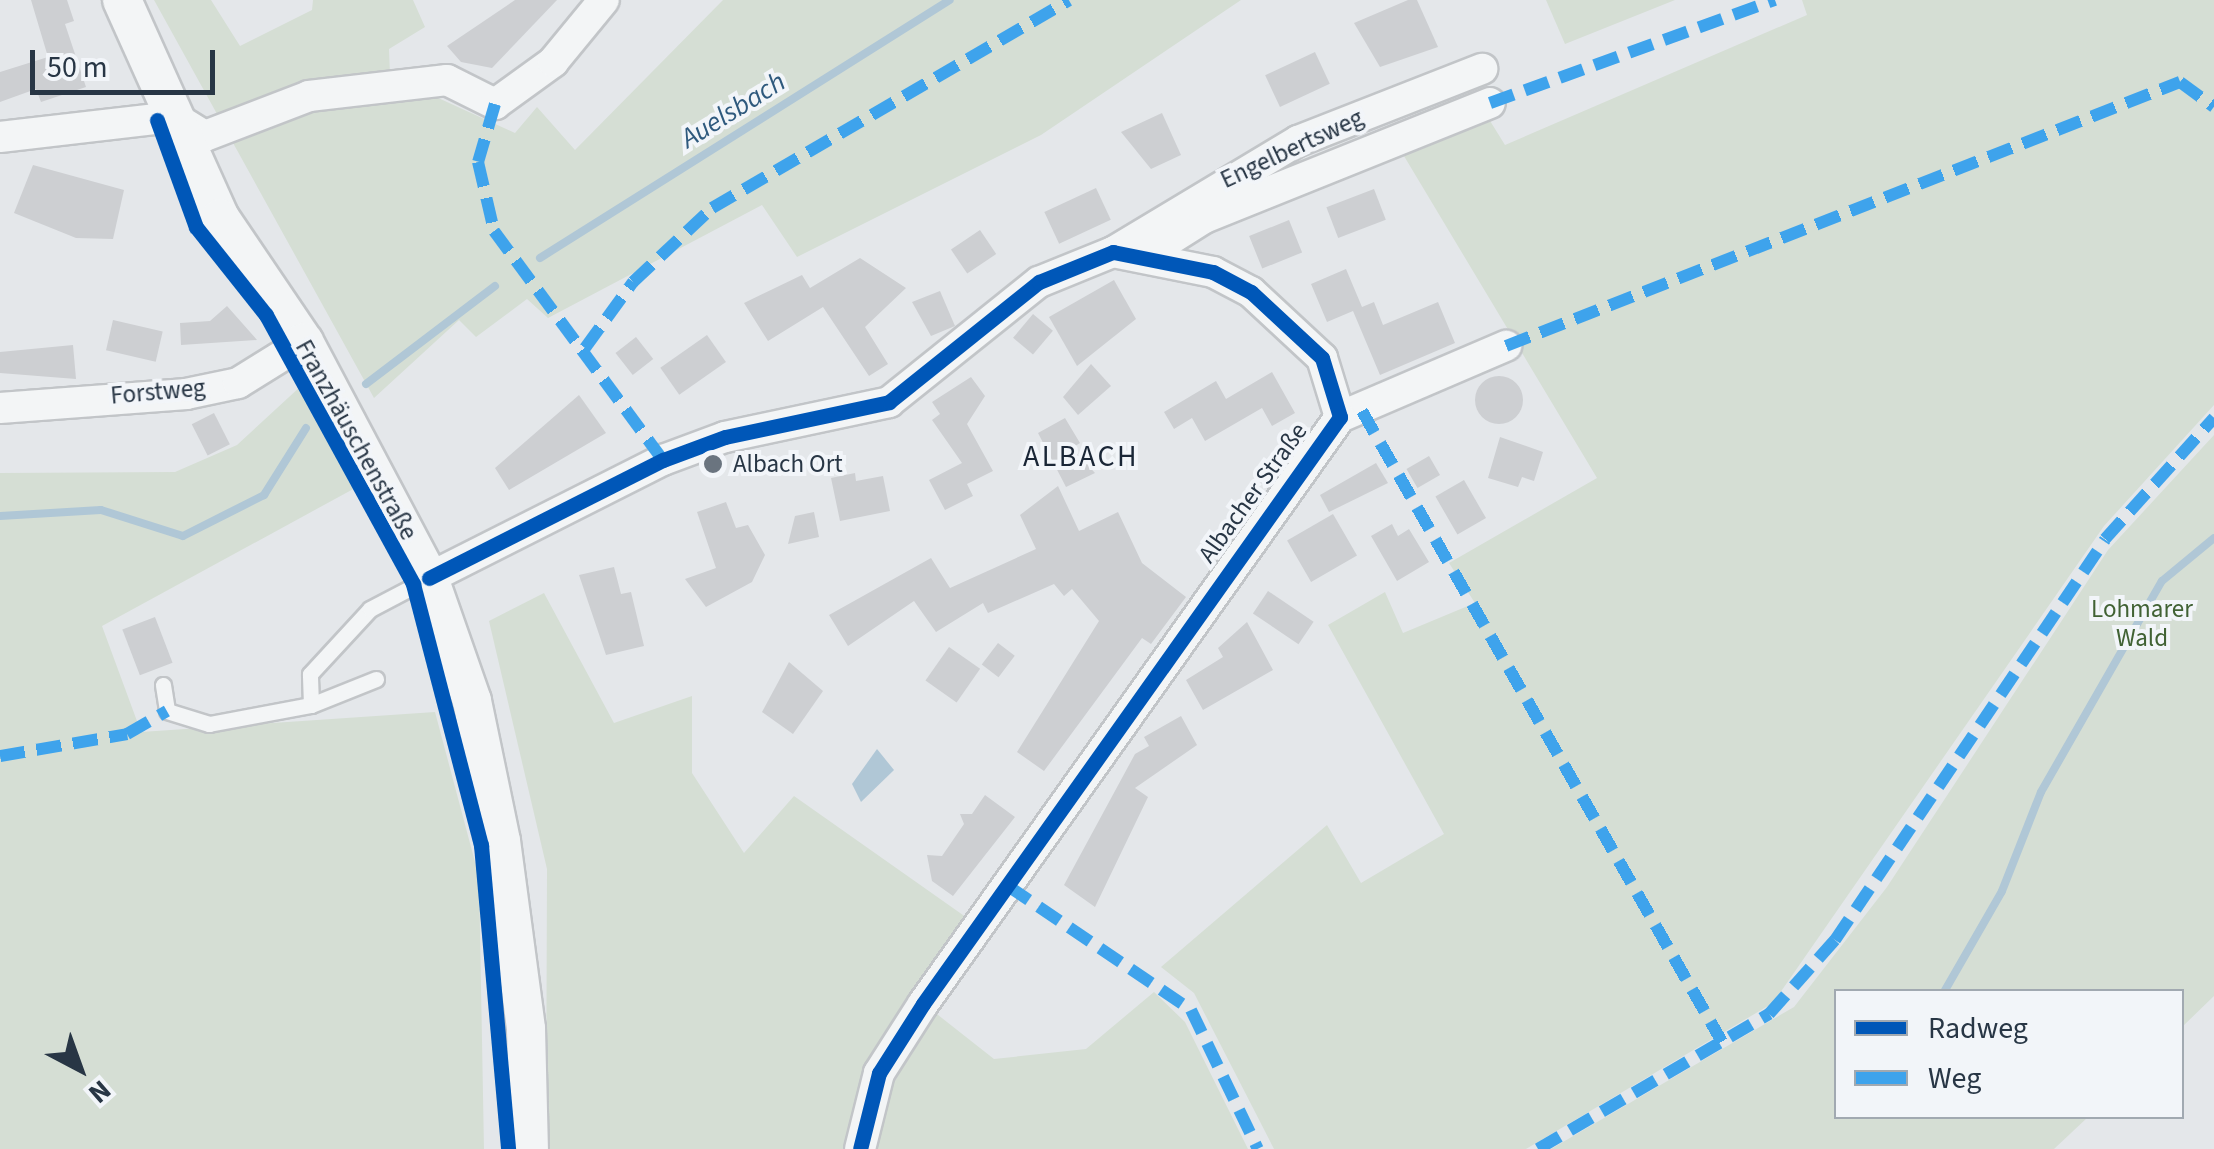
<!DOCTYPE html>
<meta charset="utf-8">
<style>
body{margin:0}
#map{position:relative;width:2214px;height:1149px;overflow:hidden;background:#e4e7ea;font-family:"Source Sans 3",sans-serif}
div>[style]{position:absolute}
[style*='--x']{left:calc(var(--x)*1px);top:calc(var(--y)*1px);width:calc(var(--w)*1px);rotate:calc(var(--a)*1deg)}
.green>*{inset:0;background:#d5ded4}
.water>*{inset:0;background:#b0c7d6}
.stream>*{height:8px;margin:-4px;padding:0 4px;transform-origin:4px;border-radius:4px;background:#b0c7d6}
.building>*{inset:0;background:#cdcfd2;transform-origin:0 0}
.round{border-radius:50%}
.roads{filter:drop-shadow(2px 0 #c2c5c8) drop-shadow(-2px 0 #c2c5c8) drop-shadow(0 2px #c2c5c8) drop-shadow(0 -2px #c2c5c8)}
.service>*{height:15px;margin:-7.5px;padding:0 7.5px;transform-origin:7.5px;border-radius:7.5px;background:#f3f5f6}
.minor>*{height:30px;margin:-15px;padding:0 15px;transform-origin:15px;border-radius:15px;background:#f3f5f6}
.tertiary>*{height:38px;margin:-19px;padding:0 19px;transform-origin:19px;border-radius:19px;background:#f3f5f6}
.quiet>*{height:12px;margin-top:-6px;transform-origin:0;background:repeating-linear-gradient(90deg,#3ea3ec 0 25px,transparent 0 37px)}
.cycleway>*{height:15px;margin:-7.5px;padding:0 7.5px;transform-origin:7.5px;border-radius:7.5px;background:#0057b8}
.dots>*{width:28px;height:28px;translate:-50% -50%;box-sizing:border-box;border:5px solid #f2f5f9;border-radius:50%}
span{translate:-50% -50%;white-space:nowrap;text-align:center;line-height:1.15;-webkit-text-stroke:8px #f2f5f9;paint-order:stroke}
.street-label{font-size:25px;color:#283645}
.poi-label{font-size:25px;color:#283645}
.left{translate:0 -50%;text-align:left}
.park-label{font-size:25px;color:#416234}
.water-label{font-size:28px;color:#2e597d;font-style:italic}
.quarter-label{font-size:30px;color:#1a2636;letter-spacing:2.5px}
.legend{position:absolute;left:1834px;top:989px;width:350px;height:130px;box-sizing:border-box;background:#f2f5f9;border:2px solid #a1a9b1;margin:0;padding:12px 18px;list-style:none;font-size:30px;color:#283645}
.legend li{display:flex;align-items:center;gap:20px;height:50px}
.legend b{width:50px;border:2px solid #a1a9b1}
.north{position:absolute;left:30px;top:1019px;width:100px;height:100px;-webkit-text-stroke:8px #f2f5f9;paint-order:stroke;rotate:139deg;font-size:28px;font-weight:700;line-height:40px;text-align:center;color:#283645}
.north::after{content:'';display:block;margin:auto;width:35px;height:45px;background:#283645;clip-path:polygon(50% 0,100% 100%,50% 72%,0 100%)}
.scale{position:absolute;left:30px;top:50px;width:185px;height:45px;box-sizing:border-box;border:5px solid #283645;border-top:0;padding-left:12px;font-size:30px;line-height:35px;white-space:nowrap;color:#283645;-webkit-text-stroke:8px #f2f5f9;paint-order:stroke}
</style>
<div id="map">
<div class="green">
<div style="clip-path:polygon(154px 0,211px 0,240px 46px,312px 10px,313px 0,413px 0,425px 27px,389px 49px,390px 76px,515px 133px,537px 107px,575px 150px,723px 0,1241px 0,1041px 135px,797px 257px,762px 205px,548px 318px,527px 299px,476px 337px,459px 320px,374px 398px)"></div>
<div style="clip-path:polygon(1546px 0,1675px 0,1565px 44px)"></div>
<div style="clip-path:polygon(1802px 0,2214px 0,2214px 405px,2104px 526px,1773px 1003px,1526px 1149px,1274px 1149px,1194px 993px,1161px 967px,1327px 825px,1361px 883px,1444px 834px,1328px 625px,1385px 592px,1403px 633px,1475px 603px,1449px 563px,1597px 478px,1398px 146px,1487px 116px,1505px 145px,1807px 15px)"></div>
<div style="clip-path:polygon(301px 386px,357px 487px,102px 626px,141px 732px,435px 712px,479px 877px,484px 1149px,0 1149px,0 473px,175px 472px,237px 445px)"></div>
<div style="clip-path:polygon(2214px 435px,2214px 996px,2182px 1027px,2182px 992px,1836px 992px,1836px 1116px,2088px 1117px,2054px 1149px,1551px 1149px,1794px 1007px,1887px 887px,2108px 550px)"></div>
<div style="clip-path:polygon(544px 593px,614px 723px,692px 696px,692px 773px,744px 853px,794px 796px,970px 920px,876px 1053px,848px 1149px,546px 1149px,547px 869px,489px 621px)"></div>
<div style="clip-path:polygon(1154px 992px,1185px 1022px,1248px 1149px,875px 1149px,877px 1114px,933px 1011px,994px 1059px,1086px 1049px)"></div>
</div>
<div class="water">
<div style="clip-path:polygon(877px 749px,894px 770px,861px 802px,852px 784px)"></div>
</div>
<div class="stream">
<div style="--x:540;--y:258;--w:484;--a:-32.2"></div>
<div style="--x:366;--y:384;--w:162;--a:-37.2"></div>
<div style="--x:0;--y:516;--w:101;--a:-3.4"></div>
<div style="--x:101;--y:510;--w:86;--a:17.6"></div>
<div style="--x:183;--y:536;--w:91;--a:-26.8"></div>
<div style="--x:264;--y:495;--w:79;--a:-57.9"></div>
<div style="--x:1944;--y:992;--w:116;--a:-60.1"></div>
<div style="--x:2002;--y:891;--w:106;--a:-68.5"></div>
<div style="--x:2041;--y:792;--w:243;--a:-60.2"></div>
<div style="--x:2162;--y:581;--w:67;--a:-39.6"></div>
</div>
<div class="building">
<div style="clip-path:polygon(31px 0,67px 0,74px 21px,65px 24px,86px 87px,41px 102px,36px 89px,0 102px,0 72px,48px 57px)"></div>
<div style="clip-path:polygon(515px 0,557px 0,492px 68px,461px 62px,447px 46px)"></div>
<div style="clip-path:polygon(1408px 0,1417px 0,1438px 47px,1380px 67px,1354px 23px)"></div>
<div style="left:1315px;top:52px;width:35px;height:55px;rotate:65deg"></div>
<div style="clip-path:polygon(1162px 113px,1181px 155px,1151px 169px,1121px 132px)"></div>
<div style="clip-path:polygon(33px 165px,124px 190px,113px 239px,76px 238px,14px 213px)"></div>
<div style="left:1096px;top:188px;width:35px;height:57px;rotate:65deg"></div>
<div style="left:1374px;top:189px;width:33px;height:51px;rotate:69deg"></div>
<div style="left:1289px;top:220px;width:35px;height:43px;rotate:68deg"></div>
<div style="left:980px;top:230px;width:29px;height:35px;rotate:56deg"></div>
<div style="clip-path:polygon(860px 258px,906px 288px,865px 327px,888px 364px,869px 376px,823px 307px,768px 341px,744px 303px,802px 275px,810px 288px)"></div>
<div style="clip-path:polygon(1346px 269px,1362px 307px,1374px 302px,1383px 325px,1438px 302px,1455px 343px,1380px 375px,1353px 311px,1327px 322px,1311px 284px)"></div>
<div style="clip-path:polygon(1114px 280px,1136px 319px,1077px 366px,1049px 317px)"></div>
<div style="clip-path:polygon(940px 291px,955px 326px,931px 336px,912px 302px)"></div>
<div style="clip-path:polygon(227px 306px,257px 340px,181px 345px,180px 323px,210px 321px)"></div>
<div style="left:1033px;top:314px;width:26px;height:31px;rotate:40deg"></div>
<div style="left:113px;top:320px;width:51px;height:31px;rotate:13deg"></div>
<div style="left:707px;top:335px;width:33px;height:57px;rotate:55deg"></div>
<div style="left:636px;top:337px;width:28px;height:26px;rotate:52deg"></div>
<div style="clip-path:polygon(73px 345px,76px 379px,0 373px,0 352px)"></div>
<div style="clip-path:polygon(1091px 364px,1111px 386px,1078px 415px,1063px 397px)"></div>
<div style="clip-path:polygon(1272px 372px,1295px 413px,1272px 426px,1262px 408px,1205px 441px,1192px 418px,1174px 429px,1164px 412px,1216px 381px,1226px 399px)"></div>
<div class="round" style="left:1475px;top:376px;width:48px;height:48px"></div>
<div style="clip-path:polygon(971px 377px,985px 396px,967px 424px,993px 471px,967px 484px,973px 496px,945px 510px,929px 480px,962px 463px,932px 420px,940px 414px,932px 402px)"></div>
<div style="clip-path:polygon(579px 395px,606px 433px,509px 490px,495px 468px)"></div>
<div style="left:214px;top:413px;width:35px;height:25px;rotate:63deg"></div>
<div style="clip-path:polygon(1065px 418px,1080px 443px,1072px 448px,1095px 473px,1066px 487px,1038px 433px)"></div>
<div style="clip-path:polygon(1500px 437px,1543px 452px,1534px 481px,1522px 477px,1518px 487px,1488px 478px)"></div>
<div style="left:1429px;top:456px;width:22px;height:26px;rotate:60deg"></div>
<div style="clip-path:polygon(1376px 463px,1388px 483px,1329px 512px,1320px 495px)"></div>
<div style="clip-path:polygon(855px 473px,856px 481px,883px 476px,890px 511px,840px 521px,831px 478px)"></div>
<div style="left:1464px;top:480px;width:44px;height:33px;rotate:60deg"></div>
<div style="clip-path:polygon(1058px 486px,1079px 531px,1118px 512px,1142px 563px,1186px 597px,1151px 644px,1142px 638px,1044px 771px,1017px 752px,1099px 621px,1072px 589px,1064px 596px,1054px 584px,988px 613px,983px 603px,936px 632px,914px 601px,848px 646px,829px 615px,931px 558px,950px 588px,1036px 549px,1020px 515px)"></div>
<div style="clip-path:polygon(726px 502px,736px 528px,748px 525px,765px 555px,752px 582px,706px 607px,685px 579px,716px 568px,697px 512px)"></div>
<div style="clip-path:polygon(814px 512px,819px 537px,788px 544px,795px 516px)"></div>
<div style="left:1333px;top:514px;width:48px;height:53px;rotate:60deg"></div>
<div style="clip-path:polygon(1392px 524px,1398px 536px,1409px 529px,1429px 562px,1397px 581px,1371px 536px)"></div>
<div style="clip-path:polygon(614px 567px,621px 594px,631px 592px,644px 646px,606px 655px,579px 575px)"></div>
<div style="left:1268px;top:591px;width:55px;height:27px;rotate:34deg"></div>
<div style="left:155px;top:617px;width:49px;height:35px;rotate:69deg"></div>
<div style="clip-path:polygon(1247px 622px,1273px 670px,1203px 710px,1186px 680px,1223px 657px,1218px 648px)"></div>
<div style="left:998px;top:643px;width:21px;height:27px;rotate:37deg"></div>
<div style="left:949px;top:647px;width:38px;height:41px;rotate:35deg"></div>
<div style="clip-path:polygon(789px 662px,823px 691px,793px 734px,762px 712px)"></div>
<div style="clip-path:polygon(1181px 716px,1197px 745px,1135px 788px,1148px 797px,1095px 907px,1064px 885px,1135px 754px,1149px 746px,1144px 737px)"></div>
<div style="clip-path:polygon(985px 795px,1015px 817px,953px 896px,932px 881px,927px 855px,942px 856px,964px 824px,960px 814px,972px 814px)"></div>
</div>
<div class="roads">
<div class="service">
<div style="--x:163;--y:685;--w:26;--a:81"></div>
<div style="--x:167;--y:711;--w:44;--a:17.2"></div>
<div style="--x:209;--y:724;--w:104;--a:-10.6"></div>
<div style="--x:311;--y:705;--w:70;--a:-21.8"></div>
<div style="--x:311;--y:705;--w:31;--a:-92"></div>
<div style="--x:310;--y:674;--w:88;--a:-47.3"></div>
<div style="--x:370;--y:609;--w:67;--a:-27.7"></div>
</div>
<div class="minor">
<div style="--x:0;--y:137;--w:175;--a:-6.6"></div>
<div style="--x:174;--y:117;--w:36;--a:32"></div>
<div style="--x:205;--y:136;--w:111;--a:-21"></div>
<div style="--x:309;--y:96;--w:139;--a:-6.6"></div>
<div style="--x:447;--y:80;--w:54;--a:26.6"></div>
<div style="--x:495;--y:104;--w:72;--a:-35.9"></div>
<div style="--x:553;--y:62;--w:80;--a:-50.6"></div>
<div style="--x:1113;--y:252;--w:216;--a:-31"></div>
<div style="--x:1298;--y:141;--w:198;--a:-21.4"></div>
<div style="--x:1147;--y:254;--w:67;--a:-32.3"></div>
<div style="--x:1204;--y:218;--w:308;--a:-21.9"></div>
<div style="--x:0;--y:408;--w:187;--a:-4.3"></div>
<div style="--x:186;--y:394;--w:53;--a:-11.9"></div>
<div style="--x:238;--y:383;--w:78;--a:-31.8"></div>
<div style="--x:1340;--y:417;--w:181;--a:-23.2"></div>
<div style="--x:429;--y:578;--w:262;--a:-26.8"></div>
<div style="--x:663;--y:460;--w:66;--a:-20.4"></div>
<div style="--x:725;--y:437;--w:168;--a:-12"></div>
<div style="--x:889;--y:402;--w:192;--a:-38.7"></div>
<div style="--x:1039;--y:282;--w:80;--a:-22.1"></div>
<div style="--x:1113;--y:252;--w:102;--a:11.3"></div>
<div style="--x:1213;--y:272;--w:43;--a:27.8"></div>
<div style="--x:1251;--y:292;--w:97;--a:42.9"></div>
<div style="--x:1322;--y:358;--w:62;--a:73"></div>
<div style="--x:1340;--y:417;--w:720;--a:125.39"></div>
<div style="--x:923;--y:1004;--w:82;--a:122.5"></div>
<div style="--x:879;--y:1073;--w:78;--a:104"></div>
</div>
<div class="tertiary">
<div style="--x:122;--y:0;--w:239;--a:65.8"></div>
<div style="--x:220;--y:218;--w:150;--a:55.9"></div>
<div style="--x:304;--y:342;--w:267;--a:62.1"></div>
<div style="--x:429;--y:578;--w:130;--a:70.7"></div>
<div style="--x:472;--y:701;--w:143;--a:78.3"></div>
<div style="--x:501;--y:841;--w:190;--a:82.4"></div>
<div style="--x:526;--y:1029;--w:120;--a:88.6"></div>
</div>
</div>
<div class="quiet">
<div style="--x:1490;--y:103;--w:303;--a:-19.9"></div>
<div style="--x:495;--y:104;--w:60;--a:106.3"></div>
<div style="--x:478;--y:162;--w:71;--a:76.9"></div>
<div style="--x:494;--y:231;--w:285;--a:53.6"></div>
<div style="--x:1506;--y:346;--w:724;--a:-21.39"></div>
<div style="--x:2180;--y:82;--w:42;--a:36.3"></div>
<div style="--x:585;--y:348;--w:82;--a:-54"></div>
<div style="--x:633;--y:282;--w:108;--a:-43.1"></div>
<div style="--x:712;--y:208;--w:413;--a:-30.2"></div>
<div style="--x:1362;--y:411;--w:726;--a:60.29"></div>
<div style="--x:0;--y:756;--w:129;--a:-9.8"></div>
<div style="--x:127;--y:734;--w:46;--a:-29.9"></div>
<div style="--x:1008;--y:886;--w:221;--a:34.1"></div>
<div style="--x:1191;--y:1010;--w:154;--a:64.3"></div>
<div style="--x:1538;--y:1149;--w:268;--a:-30.3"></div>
<div style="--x:1769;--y:1014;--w:99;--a:-48.3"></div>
<div style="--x:1835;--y:940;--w:483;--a:-56"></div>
<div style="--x:2105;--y:539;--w:163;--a:-48"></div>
</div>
<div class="cycleway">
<div style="--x:157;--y:120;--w:114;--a:70"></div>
<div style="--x:196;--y:227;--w:112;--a:51.5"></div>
<div style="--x:266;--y:315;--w:307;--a:61.3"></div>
<div style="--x:413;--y:584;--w:270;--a:75.4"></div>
<div style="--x:481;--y:845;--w:305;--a:84.9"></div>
<div style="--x:429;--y:578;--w:262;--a:-26.8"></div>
<div style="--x:663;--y:460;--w:66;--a:-20.4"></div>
<div style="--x:725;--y:437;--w:168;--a:-12"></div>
<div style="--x:889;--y:402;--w:192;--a:-38.7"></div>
<div style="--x:1039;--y:282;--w:80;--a:-22.1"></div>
<div style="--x:1113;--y:252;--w:102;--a:11.3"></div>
<div style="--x:1213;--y:272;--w:43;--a:27.8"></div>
<div style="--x:1251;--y:292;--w:97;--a:42.9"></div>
<div style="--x:1322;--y:358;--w:62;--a:73"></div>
<div style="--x:1340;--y:417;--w:720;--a:125.39"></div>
<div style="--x:923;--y:1004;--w:82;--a:122.5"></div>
<div style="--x:879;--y:1073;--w:78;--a:104"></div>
</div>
<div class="dots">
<div style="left:713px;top:464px;background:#6a747f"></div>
</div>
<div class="street-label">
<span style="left:1292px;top:149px;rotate:-25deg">Engelbertsweg</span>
<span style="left:158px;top:392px;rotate:-5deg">Forstweg</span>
<span style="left:356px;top:440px;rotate:61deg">Franzhäuschenstraße</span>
<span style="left:1253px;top:493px;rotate:-54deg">Albacher Straße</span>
</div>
<div class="poi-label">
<span class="left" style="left:733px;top:464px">Albach Ort</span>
</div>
<div class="park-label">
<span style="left:2142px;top:624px">Lohmarer<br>Wald</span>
</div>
<div class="water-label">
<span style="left:733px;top:110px;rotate:-32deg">Auelsbach</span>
</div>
<div class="quarter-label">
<span style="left:1081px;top:457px">ALBACH</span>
</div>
<ul class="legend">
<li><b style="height:12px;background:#0057b8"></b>Radweg</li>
<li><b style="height:12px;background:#3ea3ec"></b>Weg</li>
</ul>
<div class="north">N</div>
<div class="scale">50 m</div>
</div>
